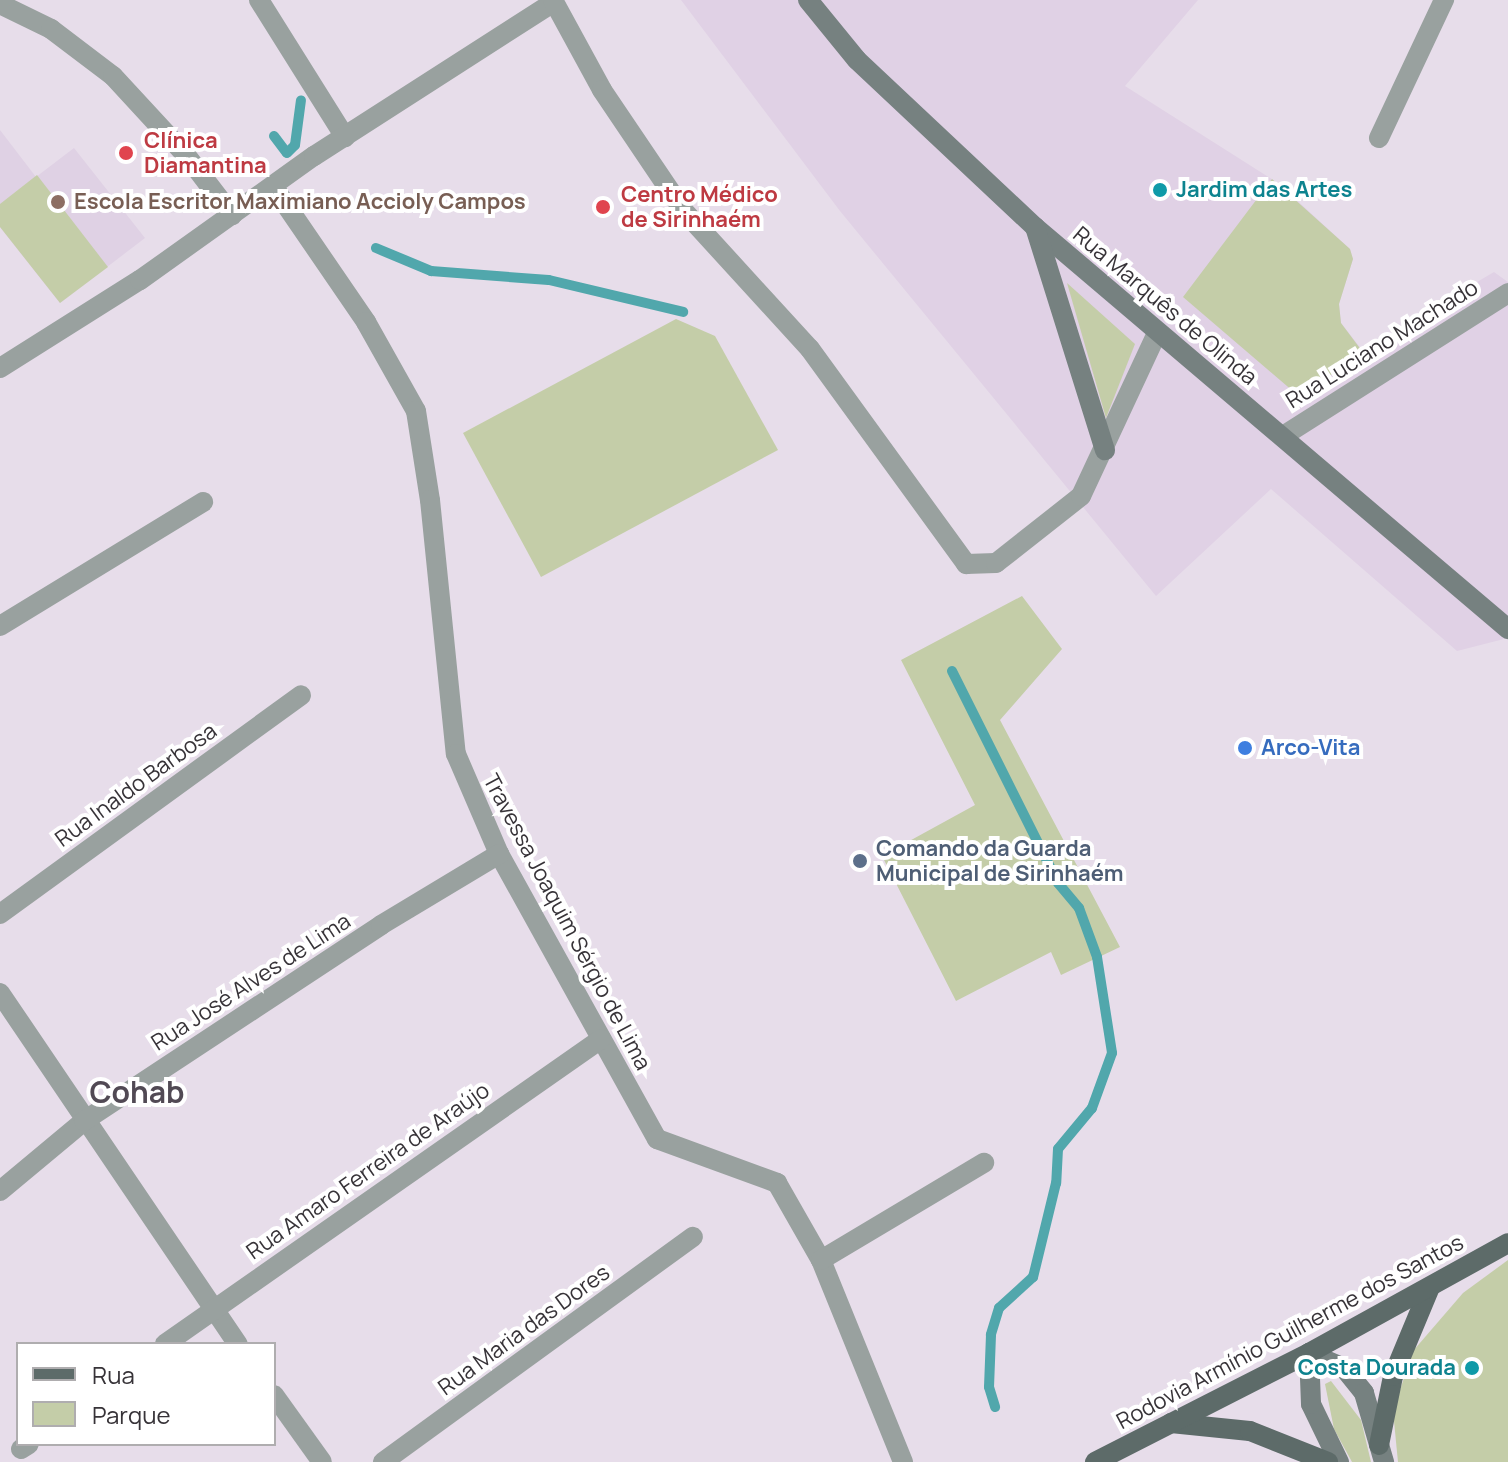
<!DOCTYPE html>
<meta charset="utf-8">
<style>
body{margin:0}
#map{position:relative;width:1508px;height:1462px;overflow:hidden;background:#e7ddea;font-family:Manrope,sans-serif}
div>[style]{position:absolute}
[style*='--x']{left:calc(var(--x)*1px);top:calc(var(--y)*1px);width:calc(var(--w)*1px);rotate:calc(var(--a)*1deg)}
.built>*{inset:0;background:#e0d1e5}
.education>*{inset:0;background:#dfd1e4}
.green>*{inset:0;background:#c4cda8}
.stream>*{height:10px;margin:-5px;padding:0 5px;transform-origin:5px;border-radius:5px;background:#51a7ac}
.minor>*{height:20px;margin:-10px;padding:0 10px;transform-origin:10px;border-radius:10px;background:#99a19f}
.tertiary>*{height:20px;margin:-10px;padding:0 10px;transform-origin:10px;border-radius:10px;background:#99a19f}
.secondary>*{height:20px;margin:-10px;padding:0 10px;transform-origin:10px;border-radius:10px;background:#768180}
.primary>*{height:20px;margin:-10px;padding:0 10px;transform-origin:10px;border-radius:10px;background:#5d6b69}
.dots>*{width:22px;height:22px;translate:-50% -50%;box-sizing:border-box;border:4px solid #fff;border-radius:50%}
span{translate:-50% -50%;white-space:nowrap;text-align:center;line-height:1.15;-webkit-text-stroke:8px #fff;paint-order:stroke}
.health-label{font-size:22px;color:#be3a42;font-weight:700}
.left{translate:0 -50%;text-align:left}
.culture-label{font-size:22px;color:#0d838f;font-weight:700}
.right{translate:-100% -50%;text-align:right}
.education-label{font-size:22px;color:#785e54;font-weight:700}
.street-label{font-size:22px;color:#373338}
.shop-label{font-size:22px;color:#366cbe;font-weight:700}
.service-label{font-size:22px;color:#4e5e75;font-weight:700}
.district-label{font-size:30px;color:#514954;font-weight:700}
.legend{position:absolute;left:16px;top:1342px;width:260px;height:104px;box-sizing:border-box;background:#fff;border:2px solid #afadaf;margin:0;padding:10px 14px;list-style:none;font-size:24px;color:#373338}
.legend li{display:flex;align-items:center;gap:16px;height:40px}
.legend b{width:40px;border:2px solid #afadaf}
</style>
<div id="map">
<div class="built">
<div style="clip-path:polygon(681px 0,1198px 0,1125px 86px,1278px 183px,1350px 249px,1353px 259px,1339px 304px,1341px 323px,1362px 350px,1494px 272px,1508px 282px,1508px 638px,1457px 651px,1271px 489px,1156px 596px,840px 211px)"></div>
</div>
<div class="education">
<div style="clip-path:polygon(0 130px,36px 177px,74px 148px,145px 238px,60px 303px,0 227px)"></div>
</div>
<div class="green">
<div style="clip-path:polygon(37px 175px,108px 267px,60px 303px,0 227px,0 204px)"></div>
<div style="clip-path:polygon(1272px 179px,1350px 249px,1353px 259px,1339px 304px,1341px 323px,1362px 351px,1301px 398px,1183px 297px)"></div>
<div style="clip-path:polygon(1067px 283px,1135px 344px,1106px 418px)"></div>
<div style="clip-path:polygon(676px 319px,715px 336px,778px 450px,541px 577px,463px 433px)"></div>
<div style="clip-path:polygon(1022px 596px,1062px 649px,1000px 720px,1120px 947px,1061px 975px,1051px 952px,956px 1001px,882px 856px,975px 805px,901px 660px)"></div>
<div style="clip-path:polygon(1508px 1260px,1508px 1462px,1398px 1462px,1393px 1411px,1413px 1351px,1463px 1293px)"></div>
<div style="clip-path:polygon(1331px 1381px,1361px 1420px,1371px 1462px,1352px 1462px,1334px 1429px,1325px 1384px)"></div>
</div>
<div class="stream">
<div style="--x:274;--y:136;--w:21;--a:53"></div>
<div style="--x:287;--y:153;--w:11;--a:-45"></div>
<div style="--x:295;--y:145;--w:45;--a:-82.4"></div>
<div style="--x:376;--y:248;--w:60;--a:22.7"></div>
<div style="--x:431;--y:271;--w:118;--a:4.4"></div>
<div style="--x:549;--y:280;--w:138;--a:13.4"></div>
<div style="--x:952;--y:671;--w:237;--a:63.4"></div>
<div style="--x:1058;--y:883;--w:33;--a:50"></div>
<div style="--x:1079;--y:908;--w:52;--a:69.8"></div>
<div style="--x:1097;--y:957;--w:97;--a:81.1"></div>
<div style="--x:1112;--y:1053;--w:59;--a:110"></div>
<div style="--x:1092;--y:1108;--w:53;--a:129.7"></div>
<div style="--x:1058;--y:1149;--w:34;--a:93"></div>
<div style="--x:1056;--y:1183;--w:97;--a:103.7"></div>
<div style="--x:1033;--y:1277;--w:46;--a:137.6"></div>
<div style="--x:999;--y:1308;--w:28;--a:107"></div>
<div style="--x:991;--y:1335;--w:52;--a:92.2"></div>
<div style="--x:989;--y:1387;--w:21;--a:73"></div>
</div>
<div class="minor">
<div style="--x:259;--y:0;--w:162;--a:57.9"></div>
<div style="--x:0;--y:4;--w:57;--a:26.1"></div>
<div style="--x:51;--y:29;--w:78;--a:37.2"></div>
<div style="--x:113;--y:76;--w:108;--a:47.3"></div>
<div style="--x:186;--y:155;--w:76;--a:52.5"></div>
<div style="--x:1379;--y:138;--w:153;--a:-64.8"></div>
<div style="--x:273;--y:186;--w:165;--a:55.6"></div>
<div style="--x:366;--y:322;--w:102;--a:60.7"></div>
<div style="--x:416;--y:411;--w:90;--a:81.1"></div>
<div style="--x:430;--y:500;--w:255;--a:84.2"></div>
<div style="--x:456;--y:754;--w:109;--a:66.7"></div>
<div style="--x:499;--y:854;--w:326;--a:61"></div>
<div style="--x:657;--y:1139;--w:128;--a:20.1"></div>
<div style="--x:777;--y:1183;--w:89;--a:60.3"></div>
<div style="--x:821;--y:1260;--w:218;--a:67.9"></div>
<div style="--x:0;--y:368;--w:165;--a:-32.2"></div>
<div style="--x:140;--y:280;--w:214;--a:-35.5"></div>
<div style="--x:314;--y:156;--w:285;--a:-32.7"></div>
<div style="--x:1283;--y:436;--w:267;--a:-32.4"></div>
<div style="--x:0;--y:626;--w:238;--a:-31.4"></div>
<div style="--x:0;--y:914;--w:372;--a:-36"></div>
<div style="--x:0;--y:993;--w:424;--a:55.9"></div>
<div style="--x:0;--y:1191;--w:109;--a:-39.8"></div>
<div style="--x:84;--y:1121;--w:356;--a:-33.4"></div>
<div style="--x:381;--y:925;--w:138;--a:-31"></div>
<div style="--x:821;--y:1260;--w:190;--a:-30.8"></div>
<div style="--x:165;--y:1344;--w:532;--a:-34.97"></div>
<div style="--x:274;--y:1395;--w:82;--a:54.4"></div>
<div style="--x:21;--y:1449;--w:9;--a:-32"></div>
<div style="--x:383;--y:1462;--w:383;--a:-36"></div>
</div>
<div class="tertiary">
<div style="--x:553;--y:0;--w:102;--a:61.4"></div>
<div style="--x:602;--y:90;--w:145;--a:56"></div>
<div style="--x:683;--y:210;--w:188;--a:47.6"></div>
<div style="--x:810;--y:349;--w:266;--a:54"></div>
<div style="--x:966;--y:564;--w:30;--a:-2"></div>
<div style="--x:996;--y:563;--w:108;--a:-38.2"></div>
<div style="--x:1081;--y:496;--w:180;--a:-65"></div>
</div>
<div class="secondary">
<div style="--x:808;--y:0;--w:77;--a:50.8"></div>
<div style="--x:857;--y:60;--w:244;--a:43.2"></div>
<div style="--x:1035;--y:227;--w:621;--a:40.36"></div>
<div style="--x:1035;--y:227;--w:234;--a:72.6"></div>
<div style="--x:1339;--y:1462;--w:64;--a:-115.8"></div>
<div style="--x:1311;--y:1404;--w:51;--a:-92.2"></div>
<div style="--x:1309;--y:1353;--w:38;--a:23"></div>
<div style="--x:1344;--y:1368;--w:32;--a:51"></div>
<div style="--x:1364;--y:1393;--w:72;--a:73.8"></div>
</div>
<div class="primary">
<div style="--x:1171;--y:1423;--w:79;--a:5.8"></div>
<div style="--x:1250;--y:1431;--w:84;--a:21.7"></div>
<div style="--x:1379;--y:1445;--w:70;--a:-78.5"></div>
<div style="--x:1393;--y:1376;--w:96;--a:-67.4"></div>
<div style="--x:1095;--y:1462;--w:240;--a:-27"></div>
<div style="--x:1309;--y:1353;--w:227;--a:-28.9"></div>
</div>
<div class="dots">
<div style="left:126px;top:153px;background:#e0444e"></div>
<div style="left:1160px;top:190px;background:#0f9aa8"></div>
<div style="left:58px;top:202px;background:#8d6e63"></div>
<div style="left:603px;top:207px;background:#e0444e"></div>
<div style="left:1245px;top:748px;background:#3f7fe0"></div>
<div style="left:860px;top:861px;background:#5c6f8a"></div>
<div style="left:1472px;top:1368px;background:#0f9aa8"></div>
</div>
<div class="health-label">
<span class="left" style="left:144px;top:153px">Clínica<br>Diamantina</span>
<span class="left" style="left:621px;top:207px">Centro Médico<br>de Sirinhaém</span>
</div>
<div class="culture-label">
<span class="left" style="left:1176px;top:190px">Jardim das Artes</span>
<span class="right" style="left:1456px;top:1368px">Costa Dourada</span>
</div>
<div class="education-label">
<span class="left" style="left:74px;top:202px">Escola Escritor Maximiano Accioly Campos</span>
</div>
<div class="street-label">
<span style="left:1165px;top:306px;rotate:40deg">Rua Marquês de Olinda</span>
<span style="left:1382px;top:344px;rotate:-32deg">Rua Luciano Machado</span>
<span style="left:136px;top:785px;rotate:-36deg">Rua Inaldo Barbosa</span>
<span style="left:567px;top:922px;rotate:62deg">Travessa Joaquim Sérgio de Lima</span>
<span style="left:251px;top:982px;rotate:-33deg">Rua José Alves de Lima</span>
<span style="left:368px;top:1171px;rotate:-35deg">Rua Amaro Ferreira de Araújo</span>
<span style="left:524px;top:1330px;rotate:-36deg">Rua Maria das Dores</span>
<span style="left:1290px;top:1332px;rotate:-28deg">Rodovia Armínio Guilherme dos Santos</span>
</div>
<div class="shop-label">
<span class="left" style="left:1261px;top:748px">Arco-Vita</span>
</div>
<div class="service-label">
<span class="left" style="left:876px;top:861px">Comando da Guarda<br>Municipal de Sirinhaém</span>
</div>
<div class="district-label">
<span style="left:137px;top:1092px">Cohab</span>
</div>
<ul class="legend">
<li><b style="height:10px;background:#5d6b69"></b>Rua</li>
<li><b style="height:22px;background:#c4cda8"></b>Parque</li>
</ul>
</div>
